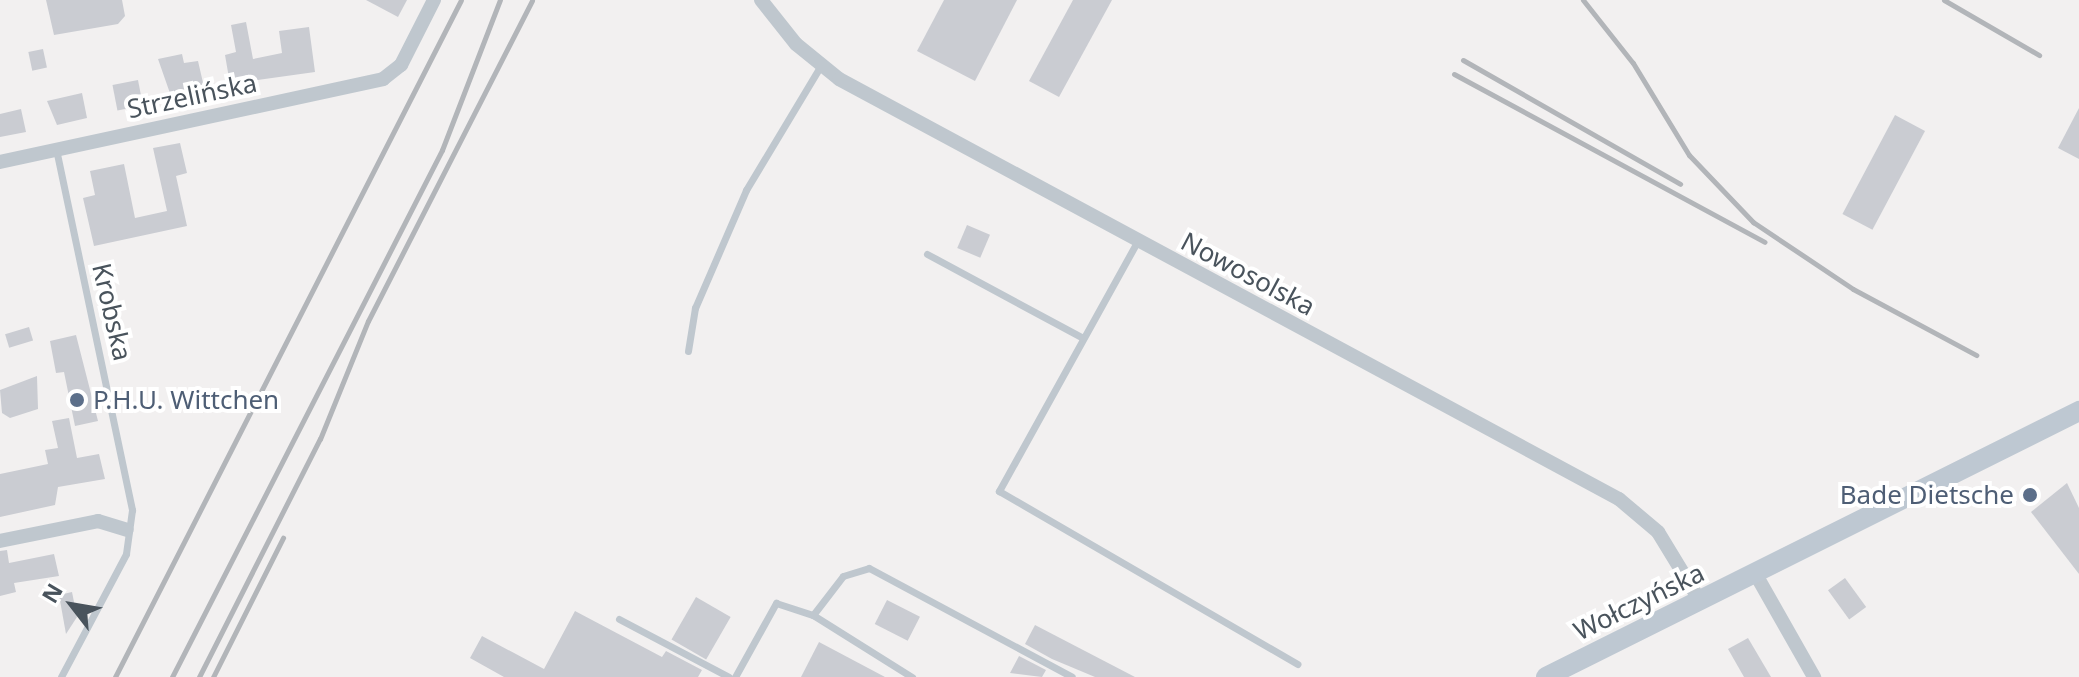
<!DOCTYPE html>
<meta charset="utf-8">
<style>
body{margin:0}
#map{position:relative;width:2079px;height:677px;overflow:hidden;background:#f2f0f0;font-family:"Noto Sans",sans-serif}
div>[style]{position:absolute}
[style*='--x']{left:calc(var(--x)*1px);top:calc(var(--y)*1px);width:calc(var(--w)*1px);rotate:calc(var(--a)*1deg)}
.building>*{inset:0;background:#caccd2;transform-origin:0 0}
.lane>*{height:7px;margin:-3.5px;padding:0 3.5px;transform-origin:3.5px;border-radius:3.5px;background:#bfc7ce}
.street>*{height:14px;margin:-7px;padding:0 7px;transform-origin:7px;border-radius:7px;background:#bfc7ce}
.secondary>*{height:20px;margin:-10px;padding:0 10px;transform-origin:10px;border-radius:10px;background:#bec8d2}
.rail>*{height:5px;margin:-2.5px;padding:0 2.5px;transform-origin:2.5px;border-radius:2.5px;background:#b2b5b9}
.dots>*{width:22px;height:22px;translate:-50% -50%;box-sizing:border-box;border:4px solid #fff;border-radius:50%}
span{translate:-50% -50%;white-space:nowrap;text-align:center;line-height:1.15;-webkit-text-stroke:8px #fff;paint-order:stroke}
.street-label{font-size:26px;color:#49535c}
.service-label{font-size:26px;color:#4e5e75}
.left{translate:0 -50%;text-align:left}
.right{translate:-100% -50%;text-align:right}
.north{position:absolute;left:32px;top:565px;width:80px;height:80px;-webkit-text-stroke:6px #fff;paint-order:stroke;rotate:301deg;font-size:22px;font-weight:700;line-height:32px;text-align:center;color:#49535c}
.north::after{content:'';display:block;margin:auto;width:28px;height:36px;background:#49535c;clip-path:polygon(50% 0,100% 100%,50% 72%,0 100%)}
</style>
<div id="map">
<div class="building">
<div style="clip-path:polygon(46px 0,122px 0,125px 16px,118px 24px,54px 35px)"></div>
<div style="clip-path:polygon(366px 0,407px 0,398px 17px)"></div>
<div style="clip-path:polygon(944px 0,1017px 0,975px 81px,917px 51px)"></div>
<div style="clip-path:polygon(1073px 0,1112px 0,1059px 97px,1029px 81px)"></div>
<div style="clip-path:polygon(246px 22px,253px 59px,282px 53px,279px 31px,309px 27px,315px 72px,230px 84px,225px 55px,236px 52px,231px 25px)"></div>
<div style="left:43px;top:49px;width:19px;height:15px;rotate:78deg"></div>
<div style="clip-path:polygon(182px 54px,184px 63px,198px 61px,204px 87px,172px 99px,158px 59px)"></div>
<div style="left:138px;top:80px;width:26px;height:26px;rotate:79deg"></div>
<div style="clip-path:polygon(82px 93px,87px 118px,57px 125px,47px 101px)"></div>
<div style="clip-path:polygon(2079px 108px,2079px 159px,2058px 148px)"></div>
<div style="clip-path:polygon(21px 109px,26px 132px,0 137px,0 114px)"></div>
<div style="left:1895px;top:115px;width:34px;height:112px;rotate:28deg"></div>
<div style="clip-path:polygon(180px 143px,187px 173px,176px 176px,187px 226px,94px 246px,83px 198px,95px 195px,90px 171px,124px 164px,135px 218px,167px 211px,153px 148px)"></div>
<div style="left:967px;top:225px;width:25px;height:25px;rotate:23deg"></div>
<div style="left:29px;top:327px;width:14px;height:25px;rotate:73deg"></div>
<div style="clip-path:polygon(76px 335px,98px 421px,75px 426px,64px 372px,56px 373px,50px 341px)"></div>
<div style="clip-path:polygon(37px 376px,38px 409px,10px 418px,2px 413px,0 390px)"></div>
<div style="clip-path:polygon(69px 418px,77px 458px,99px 454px,105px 479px,58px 487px,55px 505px,0 517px,0 474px,48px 464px,45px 450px,58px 448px,52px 421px)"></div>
<div style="clip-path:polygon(2067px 483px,2079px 508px,2079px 574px,2031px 512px)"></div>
<div style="clip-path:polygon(7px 550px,9px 563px,54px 554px,59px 576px,14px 583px,16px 592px,0 596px,0 551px)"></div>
<div style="left:1845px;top:578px;width:36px;height:21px;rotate:54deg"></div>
<div style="clip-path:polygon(72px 592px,77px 617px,66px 634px,59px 595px)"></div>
<div style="left:696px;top:597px;width:40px;height:49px;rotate:30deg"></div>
<div style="left:887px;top:600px;width:37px;height:27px;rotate:27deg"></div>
<div style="clip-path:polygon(575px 611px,662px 657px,666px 651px,702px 670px,698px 677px,504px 677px,470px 658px,482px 636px,544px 669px)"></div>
<div style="clip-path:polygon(1035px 625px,1135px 677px,1095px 677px,1052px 659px,1025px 644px)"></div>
<div style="clip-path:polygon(1748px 638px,1771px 677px,1744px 677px,1728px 649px)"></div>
<div style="clip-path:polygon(819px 642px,885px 677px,801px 677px)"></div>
<div style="clip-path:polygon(1019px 656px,1046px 670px,1042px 677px,1010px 673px)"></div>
</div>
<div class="lane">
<div style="--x:56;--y:149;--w:369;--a:78.1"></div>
<div style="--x:132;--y:510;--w:44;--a:97.8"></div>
<div style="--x:126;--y:554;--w:139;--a:117.9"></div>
<div style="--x:1137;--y:242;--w:285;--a:119"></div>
<div style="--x:999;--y:491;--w:345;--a:30.1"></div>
<div style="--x:927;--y:254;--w:177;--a:28.3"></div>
<div style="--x:688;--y:351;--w:44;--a:-80.8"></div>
<div style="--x:695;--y:308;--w:129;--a:-66.6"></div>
<div style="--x:746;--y:190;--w:146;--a:-59"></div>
<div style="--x:813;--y:615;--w:117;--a:32.1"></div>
<div style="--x:619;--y:619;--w:124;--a:27.8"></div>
<div style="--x:735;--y:677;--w:85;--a:-61"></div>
<div style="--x:776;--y:603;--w:39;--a:18"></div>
<div style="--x:813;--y:615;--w:49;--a:-52.4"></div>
<div style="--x:843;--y:576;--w:27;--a:-17"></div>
<div style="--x:869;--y:568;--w:230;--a:28.2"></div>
</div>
<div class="street">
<div style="--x:761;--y:0;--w:56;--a:51.5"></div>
<div style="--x:796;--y:44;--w:55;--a:39.1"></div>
<div style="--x:839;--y:79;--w:886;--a:28.3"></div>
<div style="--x:1619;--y:499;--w:51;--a:40.2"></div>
<div style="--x:1658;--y:532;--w:81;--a:58.7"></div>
<div style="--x:0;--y:162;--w:392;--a:-12.2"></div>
<div style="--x:383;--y:79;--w:23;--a:-38"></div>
<div style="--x:401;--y:65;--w:73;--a:-63.1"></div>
<div style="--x:0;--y:541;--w:100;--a:-11.5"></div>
<div style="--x:98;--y:521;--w:30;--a:17"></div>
<div style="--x:1755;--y:573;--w:120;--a:60.4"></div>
</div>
<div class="secondary">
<div style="--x:1546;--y:677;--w:596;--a:-26.52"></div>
</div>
<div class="rail">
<div style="--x:1583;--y:0;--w:80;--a:51.6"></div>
<div style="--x:1633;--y:63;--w:108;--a:58.7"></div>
<div style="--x:1689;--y:155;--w:93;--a:46.3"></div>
<div style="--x:1753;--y:222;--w:120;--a:33.8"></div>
<div style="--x:1853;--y:289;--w:140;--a:28.2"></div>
<div style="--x:1944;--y:0;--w:110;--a:30.1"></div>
<div style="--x:1463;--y:60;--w:250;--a:29.7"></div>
<div style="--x:1454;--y:74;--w:353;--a:28.4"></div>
<div style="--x:115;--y:677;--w:760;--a:-62.93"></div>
<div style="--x:172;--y:677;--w:592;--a:-62.87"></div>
<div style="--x:442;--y:150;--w:161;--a:-68.9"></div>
<div style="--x:199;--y:677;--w:267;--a:-63.1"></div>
<div style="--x:320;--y:439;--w:127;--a:-67.9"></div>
<div style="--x:368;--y:321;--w:360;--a:-62.9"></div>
<div style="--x:213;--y:677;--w:156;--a:-63.3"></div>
</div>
<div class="dots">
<div style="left:77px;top:400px;background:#5c6f8a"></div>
<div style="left:2030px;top:495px;background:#5c6f8a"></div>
</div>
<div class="street-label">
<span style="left:192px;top:96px;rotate:-12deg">Strzelińska</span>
<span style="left:1248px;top:274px;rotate:28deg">Nowosolska</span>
<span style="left:112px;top:312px;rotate:77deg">Krobska</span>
<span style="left:1639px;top:602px;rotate:-26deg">Wołczyńska</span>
</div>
<div class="service-label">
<span class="left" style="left:93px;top:400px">P.H.U. Wittchen</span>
<span class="right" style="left:2014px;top:495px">Bade Dietsche</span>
</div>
<div class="north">N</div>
</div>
